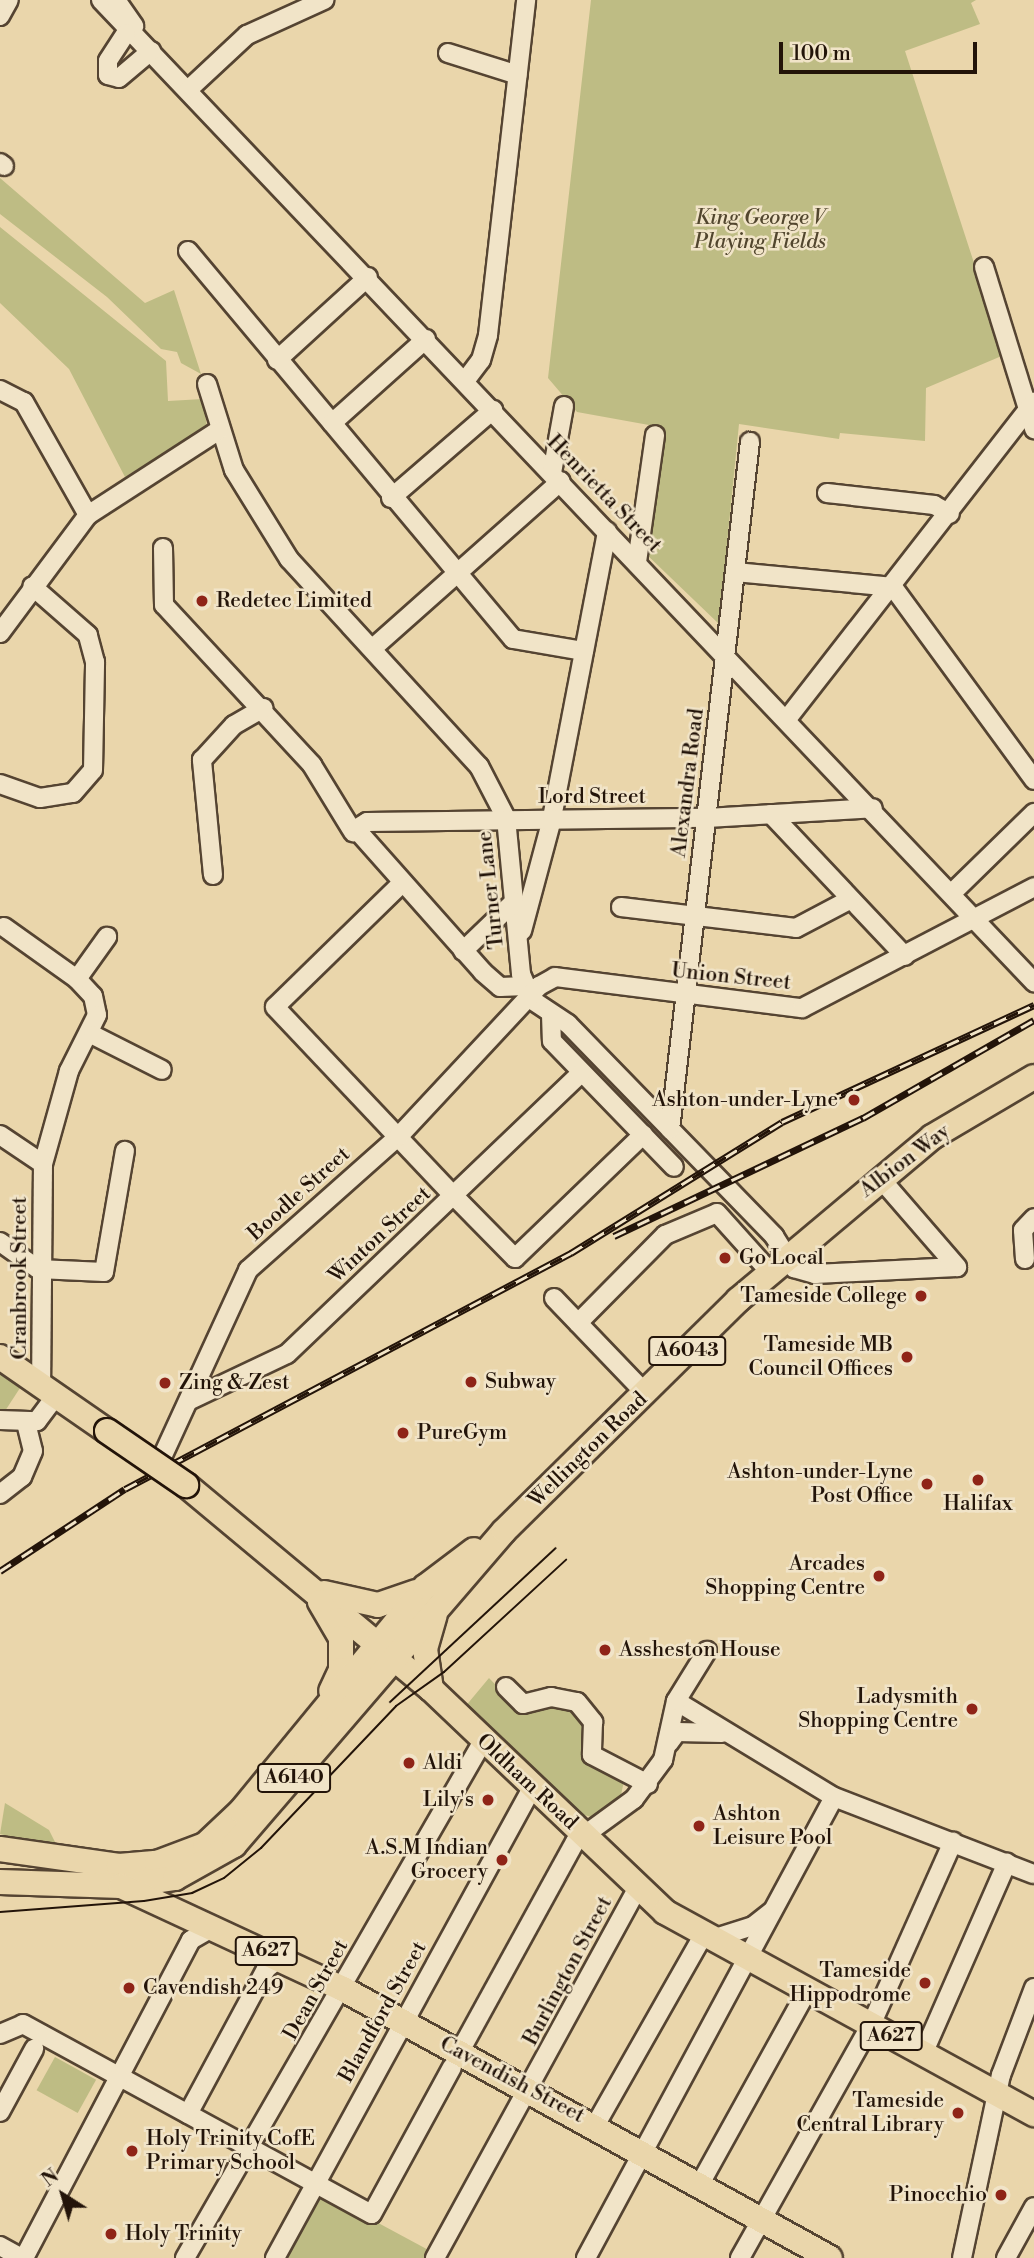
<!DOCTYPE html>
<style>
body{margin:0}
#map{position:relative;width:1034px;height:2258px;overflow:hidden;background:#ead6ab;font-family:"Libre Bodoni",serif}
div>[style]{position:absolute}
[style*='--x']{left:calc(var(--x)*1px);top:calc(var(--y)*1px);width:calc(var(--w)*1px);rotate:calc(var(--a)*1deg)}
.green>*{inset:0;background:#bebc84;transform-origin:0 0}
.roads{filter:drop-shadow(2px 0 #554432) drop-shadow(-2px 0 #554432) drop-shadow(0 2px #554432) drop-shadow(0 -2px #554432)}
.minor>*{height:18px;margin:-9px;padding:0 9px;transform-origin:9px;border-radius:9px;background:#f1e4c8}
.highway>*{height:24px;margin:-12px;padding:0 12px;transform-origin:12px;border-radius:12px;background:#ead6ab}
.tram>*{height:2px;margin:-1px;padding:0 1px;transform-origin:1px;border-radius:1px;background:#231409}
.rail>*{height:7px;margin-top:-3.5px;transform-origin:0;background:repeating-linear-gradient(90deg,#f1e4c8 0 13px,#231409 0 26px);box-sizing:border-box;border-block:2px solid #231409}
.bridges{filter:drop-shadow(2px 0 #231409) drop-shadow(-2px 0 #231409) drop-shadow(0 2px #231409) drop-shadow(0 -2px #231409)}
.highway-bridge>*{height:24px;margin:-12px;padding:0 12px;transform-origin:12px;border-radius:12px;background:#ead6ab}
.dots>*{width:19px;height:19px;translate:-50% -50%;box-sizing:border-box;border:4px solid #f1e4c8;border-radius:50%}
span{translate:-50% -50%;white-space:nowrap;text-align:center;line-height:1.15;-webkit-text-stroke:5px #f1e4c8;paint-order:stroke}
.shield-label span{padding:2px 5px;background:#f1e4c8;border:2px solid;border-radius:5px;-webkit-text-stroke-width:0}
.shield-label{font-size:19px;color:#231409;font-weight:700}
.park-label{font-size:21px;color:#52462e;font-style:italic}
.street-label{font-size:21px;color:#231409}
.poi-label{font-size:21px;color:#231409}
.left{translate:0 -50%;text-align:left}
.right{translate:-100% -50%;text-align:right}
.north{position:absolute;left:28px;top:2160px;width:70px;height:70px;-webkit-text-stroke:5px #f1e4c8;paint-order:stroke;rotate:323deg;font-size:19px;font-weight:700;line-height:28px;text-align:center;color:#231409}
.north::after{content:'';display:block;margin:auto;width:24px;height:32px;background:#231409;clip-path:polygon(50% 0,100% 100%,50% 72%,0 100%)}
.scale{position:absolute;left:779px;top:42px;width:198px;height:32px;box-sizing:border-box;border:4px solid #231409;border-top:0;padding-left:9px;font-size:21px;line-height:24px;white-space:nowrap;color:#231409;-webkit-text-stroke:5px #f1e4c8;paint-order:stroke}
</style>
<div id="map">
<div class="green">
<div style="clip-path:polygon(591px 0,976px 0,971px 3px,980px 24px,905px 51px,1004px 355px,926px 388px,925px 441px,840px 433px,839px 439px,739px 424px,719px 624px,645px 553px,660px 427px,577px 412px,548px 378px)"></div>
<div style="clip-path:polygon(0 178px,145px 303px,174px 290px,201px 374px,181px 363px,177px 352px,161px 349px,107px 297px,0 214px)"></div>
<div style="clip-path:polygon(0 227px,166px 361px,168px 401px,203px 399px,207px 427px,125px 477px,69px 369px,0 303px)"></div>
<div style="clip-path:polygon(0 1374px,20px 1388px,5px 1411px,0 1410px)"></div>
<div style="clip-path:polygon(489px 1678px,518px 1708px,557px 1703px,579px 1714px,587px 1730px,585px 1753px,624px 1781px,621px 1795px,592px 1817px,580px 1814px,501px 1745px,464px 1708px)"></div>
<div style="clip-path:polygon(5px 1803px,49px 1830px,58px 1848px,0 1834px)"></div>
<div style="left:55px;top:2057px;width:47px;height:38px;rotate:29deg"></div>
<div style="clip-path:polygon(317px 2190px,434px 2253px,431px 2258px,280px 2258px)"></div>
</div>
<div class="roads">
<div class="minor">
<div style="--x:101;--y:0;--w:1355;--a:46.47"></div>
<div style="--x:116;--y:0;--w:32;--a:55"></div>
<div style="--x:0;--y:16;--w:18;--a:-61"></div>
<div style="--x:126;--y:33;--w:33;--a:123"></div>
<div style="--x:108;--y:61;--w:14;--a:90"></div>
<div style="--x:108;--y:75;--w:11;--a:15"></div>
<div style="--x:119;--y:78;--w:42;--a:-40.2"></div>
<div style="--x:448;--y:53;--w:73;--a:17.4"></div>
<div style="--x:189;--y:89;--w:79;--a:-43"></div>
<div style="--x:247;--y:35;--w:85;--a:-24.4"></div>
<div style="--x:0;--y:163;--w:5;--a:37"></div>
<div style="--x:188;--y:251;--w:506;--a:50.05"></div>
<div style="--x:513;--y:639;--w:72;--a:9.6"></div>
<div style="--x:984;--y:267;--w:170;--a:72.8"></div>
<div style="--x:277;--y:360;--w:123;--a:-42.4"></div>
<div style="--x:465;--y:381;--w:26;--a:-53"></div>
<div style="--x:481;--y:360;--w:26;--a:-74"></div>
<div style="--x:488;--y:335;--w:337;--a:-83.5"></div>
<div style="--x:207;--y:384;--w:90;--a:72.6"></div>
<div style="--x:234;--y:470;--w:105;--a:58.3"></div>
<div style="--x:289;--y:559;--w:281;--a:47.5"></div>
<div style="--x:479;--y:766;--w:59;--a:62.6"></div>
<div style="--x:506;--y:818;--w:157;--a:84.5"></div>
<div style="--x:521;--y:974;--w:28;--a:67"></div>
<div style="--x:532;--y:1000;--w:43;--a:33.7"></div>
<div style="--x:568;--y:1024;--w:296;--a:45.8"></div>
<div style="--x:774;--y:1236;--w:38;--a:58"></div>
<div style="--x:794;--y:1268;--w:22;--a:16"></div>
<div style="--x:815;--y:1274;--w:142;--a:-2.8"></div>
<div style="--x:0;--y:390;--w:27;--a:27"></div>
<div style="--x:24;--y:402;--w:130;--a:60.5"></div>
<div style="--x:332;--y:423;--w:126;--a:-41.8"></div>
<div style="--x:552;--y:473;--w:68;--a:-79.8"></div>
<div style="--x:827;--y:493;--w:108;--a:6.4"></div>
<div style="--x:934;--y:505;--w:18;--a:29"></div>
<div style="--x:391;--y:498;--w:135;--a:-40.8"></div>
<div style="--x:163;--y:548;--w:57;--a:89"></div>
<div style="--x:164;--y:605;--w:218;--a:47.2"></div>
<div style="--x:312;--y:765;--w:79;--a:58.5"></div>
<div style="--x:637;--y:562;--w:128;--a:-81.9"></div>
<div style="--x:735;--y:572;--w:159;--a:5.4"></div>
<div style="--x:893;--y:587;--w:239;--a:53.8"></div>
<div style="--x:0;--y:633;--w:147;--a:-53.3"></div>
<div style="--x:88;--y:515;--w:155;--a:-32.9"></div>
<div style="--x:373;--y:648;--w:251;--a:-41.6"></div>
<div style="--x:787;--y:719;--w:402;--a:-52.1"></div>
<div style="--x:0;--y:784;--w:42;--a:19.3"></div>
<div style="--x:40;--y:798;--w:33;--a:-9"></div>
<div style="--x:73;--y:793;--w:30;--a:-49"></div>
<div style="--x:93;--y:770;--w:108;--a:-88.9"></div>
<div style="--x:95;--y:662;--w:28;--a:-105"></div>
<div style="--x:88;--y:635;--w:74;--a:-138.8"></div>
<div style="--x:771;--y:814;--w:195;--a:46.7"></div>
<div style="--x:213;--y:875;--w:116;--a:-95.5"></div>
<div style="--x:202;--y:760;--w:47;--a:-47.6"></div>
<div style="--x:234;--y:725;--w:34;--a:-30"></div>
<div style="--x:401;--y:884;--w:176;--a:135.7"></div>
<div style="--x:275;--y:1007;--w:260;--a:46.6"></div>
<div style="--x:454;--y:1196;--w:87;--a:45.5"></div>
<div style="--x:515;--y:1258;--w:178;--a:-43.9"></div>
<div style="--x:952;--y:893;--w:115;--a:-44.3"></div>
<div style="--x:621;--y:907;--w:176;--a:6.8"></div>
<div style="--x:796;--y:928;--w:62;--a:-27.8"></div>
<div style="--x:4;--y:927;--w:90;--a:35.5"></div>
<div style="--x:77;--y:979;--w:23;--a:47"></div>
<div style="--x:93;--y:996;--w:19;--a:78"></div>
<div style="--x:97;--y:1015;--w:63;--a:116.6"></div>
<div style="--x:69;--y:1071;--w:97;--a:105.6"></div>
<div style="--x:43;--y:1164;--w:221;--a:90.5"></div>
<div style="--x:522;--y:931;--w:112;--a:-75"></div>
<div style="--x:551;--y:823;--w:297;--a:-79.1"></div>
<div style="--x:463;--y:951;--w:71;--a:-43.9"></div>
<div style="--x:77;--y:979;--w:52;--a:-54.5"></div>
<div style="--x:526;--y:986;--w:26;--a:178"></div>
<div style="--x:500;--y:987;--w:23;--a:-139"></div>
<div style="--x:483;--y:972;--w:191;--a:-131.6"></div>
<div style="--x:356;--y:829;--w:13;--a:-32"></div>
<div style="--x:367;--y:822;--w:340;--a:-0.7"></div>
<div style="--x:707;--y:818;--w:166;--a:-3.4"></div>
<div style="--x:551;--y:1015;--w:26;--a:88"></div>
<div style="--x:552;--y:1041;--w:175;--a:45.9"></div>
<div style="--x:93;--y:1035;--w:77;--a:26.9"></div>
<div style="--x:670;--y:1129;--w:692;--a:-83.36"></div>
<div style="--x:0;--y:1135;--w:52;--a:34"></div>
<div style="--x:880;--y:1178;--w:118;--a:49.1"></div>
<div style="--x:0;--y:1242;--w:47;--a:35.4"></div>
<div style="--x:38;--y:1269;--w:66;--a:2.6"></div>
<div style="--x:104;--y:1272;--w:123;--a:-80.2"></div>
<div style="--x:1025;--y:1259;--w:29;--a:-94"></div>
<div style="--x:1023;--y:1230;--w:16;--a:-47"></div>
<div style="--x:554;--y:1298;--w:133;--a:46.2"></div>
<div style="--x:578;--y:1323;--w:124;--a:-45.3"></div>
<div style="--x:665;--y:1235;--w:56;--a:-22.9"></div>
<div style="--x:717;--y:1213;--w:79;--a:48.1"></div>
<div style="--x:190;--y:1400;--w:107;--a:-25.4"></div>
<div style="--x:287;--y:1354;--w:407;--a:-43.7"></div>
<div style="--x:0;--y:1420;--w:37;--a:2"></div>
<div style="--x:37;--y:1421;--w:30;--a:-53"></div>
<div style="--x:158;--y:1466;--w:216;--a:-65.3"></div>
<div style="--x:248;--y:1270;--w:202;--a:-41.6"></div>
<div style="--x:399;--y:1136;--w:205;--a:-47"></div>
<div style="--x:539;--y:986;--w:18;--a:-29"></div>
<div style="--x:555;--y:977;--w:249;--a:7.2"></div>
<div style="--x:802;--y:1008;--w:262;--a:-27.5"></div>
<div style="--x:0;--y:1494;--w:28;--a:-38"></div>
<div style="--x:22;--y:1477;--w:28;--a:-67"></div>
<div style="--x:33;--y:1451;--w:30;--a:-104"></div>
<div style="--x:506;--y:1687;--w:24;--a:45"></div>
<div style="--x:523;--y:1704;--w:29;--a:-14"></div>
<div style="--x:551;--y:1697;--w:26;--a:11"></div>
<div style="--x:577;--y:1702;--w:26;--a:51"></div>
<div style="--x:593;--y:1722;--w:33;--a:92"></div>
<div style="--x:592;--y:1755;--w:63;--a:27.4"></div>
<div style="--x:676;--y:1701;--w:185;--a:31.3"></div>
<div style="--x:834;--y:1797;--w:214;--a:21.1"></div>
<div style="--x:669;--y:1743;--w:14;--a:-54"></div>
<div style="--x:677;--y:1732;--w:45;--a:1.3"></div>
<div style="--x:712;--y:1939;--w:43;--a:-17.6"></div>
<div style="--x:753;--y:1926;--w:23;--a:-38"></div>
<div style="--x:0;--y:2034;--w:25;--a:-23"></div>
<div style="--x:23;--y:2024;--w:397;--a:28.6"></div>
<div style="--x:372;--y:2214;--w:167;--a:-61.4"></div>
<div style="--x:459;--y:2053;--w:241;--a:-61.2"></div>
<div style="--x:575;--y:1842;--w:73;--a:-36.1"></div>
<div style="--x:634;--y:1799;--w:49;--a:-53.4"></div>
<div style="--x:663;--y:1760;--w:60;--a:-77.6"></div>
<div style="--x:676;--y:1701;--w:59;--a:-58.2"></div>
<div style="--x:923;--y:2054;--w:209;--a:-66.3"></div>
<div style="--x:0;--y:2112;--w:72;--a:-61.6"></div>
<div style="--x:188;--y:2114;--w:165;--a:-61.7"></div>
<div style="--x:266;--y:1969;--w:19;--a:-39"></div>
<div style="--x:596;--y:2124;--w:219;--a:-60.4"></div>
<div style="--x:700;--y:2184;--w:221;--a:-61"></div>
<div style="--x:0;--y:2246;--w:25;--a:29"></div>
<div style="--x:24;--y:2258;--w:359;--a:-62.3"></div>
<div style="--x:191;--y:1940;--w:22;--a:-30"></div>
<div style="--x:185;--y:2258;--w:597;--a:-60.04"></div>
<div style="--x:275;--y:2258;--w:536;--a:-61.33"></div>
<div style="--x:435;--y:2258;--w:421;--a:-61.3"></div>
<div style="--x:586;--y:2258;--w:523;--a:-61.72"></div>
<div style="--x:740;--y:2258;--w:267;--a:-60.7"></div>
<div style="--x:871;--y:2025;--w:201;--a:-65.9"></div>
<div style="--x:962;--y:2258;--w:187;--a:-78"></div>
<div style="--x:1001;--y:2075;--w:93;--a:-69.2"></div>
<div style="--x:1006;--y:2258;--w:58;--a:-61.2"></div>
</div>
<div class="highway">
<div style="--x:0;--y:1357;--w:130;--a:34.7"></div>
<div style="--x:186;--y:1485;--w:319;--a:39.8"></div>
<div style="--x:431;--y:1689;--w:323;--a:43.6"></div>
<div style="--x:665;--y:1912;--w:421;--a:28.7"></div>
<div style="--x:324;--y:1593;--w:55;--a:12.5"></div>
<div style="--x:378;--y:1605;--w:40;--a:-18.9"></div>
<div style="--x:320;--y:1602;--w:42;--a:59.7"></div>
<div style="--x:341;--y:1638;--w:32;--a:90"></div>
<div style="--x:341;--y:1670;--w:23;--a:115"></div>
<div style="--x:431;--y:1689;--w:40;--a:-98.5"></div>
<div style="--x:425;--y:1649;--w:35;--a:-74"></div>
<div style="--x:0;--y:1849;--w:120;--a:8.1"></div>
<div style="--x:119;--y:1866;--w:38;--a:-5"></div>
<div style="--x:157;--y:1863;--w:51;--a:-20.6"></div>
<div style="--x:205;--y:1845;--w:50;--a:-43.4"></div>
<div style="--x:241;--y:1811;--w:290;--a:-50.6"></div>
<div style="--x:425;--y:1587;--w:61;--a:-37.1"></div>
<div style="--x:0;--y:1882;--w:121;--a:1.9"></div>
<div style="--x:121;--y:1886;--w:55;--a:-8.4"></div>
<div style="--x:175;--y:1878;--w:68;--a:-29.2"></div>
<div style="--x:234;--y:1845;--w:414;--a:-49.3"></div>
<div style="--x:504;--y:1531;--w:329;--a:-44.6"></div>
<div style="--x:738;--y:1300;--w:253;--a:-40"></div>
<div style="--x:932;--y:1137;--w:118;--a:-30.5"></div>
<div style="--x:121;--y:1886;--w:245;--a:24.9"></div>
<div style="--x:343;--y:1989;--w:556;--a:28.91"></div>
</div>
</div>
<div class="tram">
<div style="--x:390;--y:1702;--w:226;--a:-42.9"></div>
<div style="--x:0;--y:1912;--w:144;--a:-4.4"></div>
<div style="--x:144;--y:1901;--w:49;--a:-9.5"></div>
<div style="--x:192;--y:1893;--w:35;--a:-25"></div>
<div style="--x:224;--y:1878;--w:48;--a:-39"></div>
<div style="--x:261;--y:1848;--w:196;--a:-46.4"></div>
<div style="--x:396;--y:1706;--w:59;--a:-35.3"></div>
<div style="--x:444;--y:1672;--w:166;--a:-42.6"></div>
</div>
<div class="rail">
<div style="--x:614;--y:1236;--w:276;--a:-25.4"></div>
<div style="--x:863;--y:1118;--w:197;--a:-29.8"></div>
<div style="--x:0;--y:1571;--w:149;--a:-33.3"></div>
<div style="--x:125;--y:1489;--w:505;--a:-27.89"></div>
<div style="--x:571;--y:1253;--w:248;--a:-31.8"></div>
<div style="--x:782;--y:1122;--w:278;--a:-24.9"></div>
</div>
<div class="bridges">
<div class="highway-bridge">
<div style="--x:107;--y:1431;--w:96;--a:34.4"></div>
</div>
</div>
<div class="dots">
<div style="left:202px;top:601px;background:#8f2418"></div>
<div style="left:854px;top:1100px;background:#8f2418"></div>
<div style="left:725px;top:1258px;background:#8f2418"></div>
<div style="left:921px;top:1296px;background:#8f2418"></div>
<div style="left:907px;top:1357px;background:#8f2418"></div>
<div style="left:471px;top:1382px;background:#8f2418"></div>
<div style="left:165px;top:1383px;background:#8f2418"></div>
<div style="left:403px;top:1433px;background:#8f2418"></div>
<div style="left:978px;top:1480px;background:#8f2418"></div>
<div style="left:927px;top:1484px;background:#8f2418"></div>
<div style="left:879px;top:1576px;background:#8f2418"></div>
<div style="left:605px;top:1650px;background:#8f2418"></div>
<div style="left:972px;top:1709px;background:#8f2418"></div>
<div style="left:409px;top:1763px;background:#8f2418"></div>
<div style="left:488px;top:1800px;background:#8f2418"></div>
<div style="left:699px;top:1826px;background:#8f2418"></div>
<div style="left:502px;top:1860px;background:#8f2418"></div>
<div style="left:925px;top:1983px;background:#8f2418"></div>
<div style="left:129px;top:1988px;background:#8f2418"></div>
<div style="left:958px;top:2113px;background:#8f2418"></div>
<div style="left:132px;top:2151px;background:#8f2418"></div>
<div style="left:1001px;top:2195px;background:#8f2418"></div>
<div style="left:111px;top:2234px;background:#8f2418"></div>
</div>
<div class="shield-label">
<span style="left:687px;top:1351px">A6043</span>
<span style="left:294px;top:1778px">A6140</span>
<span style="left:266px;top:1951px">A627</span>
<span style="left:891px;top:2036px">A627</span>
</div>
<div class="park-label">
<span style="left:760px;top:230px">King George V<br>Playing Fields</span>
</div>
<div class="street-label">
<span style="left:604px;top:494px;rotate:46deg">Henrietta Street</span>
<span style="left:688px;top:783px;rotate:-83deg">Alexandra Road</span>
<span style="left:592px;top:797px">Lord Street</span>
<span style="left:491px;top:890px;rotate:-96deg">Turner Lane</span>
<span style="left:731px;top:977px;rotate:6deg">Union Street</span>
<span style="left:905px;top:1161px;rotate:-37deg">Albion Way</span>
<span style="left:299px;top:1194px;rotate:-42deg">Boodle Street</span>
<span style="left:380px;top:1235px;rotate:-43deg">Winton Street</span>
<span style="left:20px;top:1278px;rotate:-90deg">Cranbrook Street</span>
<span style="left:588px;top:1450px;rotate:-44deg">Wellington Road</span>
<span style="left:527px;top:1782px;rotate:43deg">Oldham Road</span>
<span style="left:568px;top:1971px;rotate:-62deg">Burlington Street</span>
<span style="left:316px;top:1990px;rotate:-61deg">Dean Street</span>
<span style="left:383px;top:2012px;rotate:-61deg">Blandford Street</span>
<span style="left:512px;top:2080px;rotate:28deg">Cavendish Street</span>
</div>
<div class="poi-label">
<span class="left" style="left:216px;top:601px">Redetec Limited</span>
<span class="right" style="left:838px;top:1100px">Ashton-under-Lyne</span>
<span class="left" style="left:739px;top:1258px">Go Local</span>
<span class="right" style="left:907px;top:1296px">Tameside College</span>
<span class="right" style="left:893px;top:1357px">Tameside MB<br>Council Offices</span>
<span class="left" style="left:485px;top:1382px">Subway</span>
<span class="left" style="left:179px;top:1383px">Zing &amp; Zest</span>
<span class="left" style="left:417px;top:1433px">PureGym</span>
<span class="right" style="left:913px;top:1484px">Ashton-under-Lyne<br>Post Office</span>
<span style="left:978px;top:1504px">Halifax</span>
<span class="right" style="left:865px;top:1576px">Arcades<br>Shopping Centre</span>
<span class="left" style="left:619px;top:1650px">Assheston House</span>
<span class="right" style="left:958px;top:1709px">Ladysmith<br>Shopping Centre</span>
<span class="left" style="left:423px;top:1763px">Aldi</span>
<span class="right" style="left:474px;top:1800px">Lily's</span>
<span class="left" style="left:713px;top:1826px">Ashton<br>Leisure Pool</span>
<span class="right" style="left:488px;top:1860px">A.S.M Indian<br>Grocery</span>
<span class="right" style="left:911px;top:1983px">Tameside<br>Hippodrome</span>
<span class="left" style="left:143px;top:1988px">Cavendish 249</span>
<span class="right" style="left:944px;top:2113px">Tameside<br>Central Library</span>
<span class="left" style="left:146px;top:2151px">Holy Trinity CofE<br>Primary School</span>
<span class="right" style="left:987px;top:2195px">Pinocchio</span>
<span class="left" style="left:125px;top:2234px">Holy Trinity</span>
</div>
<div class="north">N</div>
<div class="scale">100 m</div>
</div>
